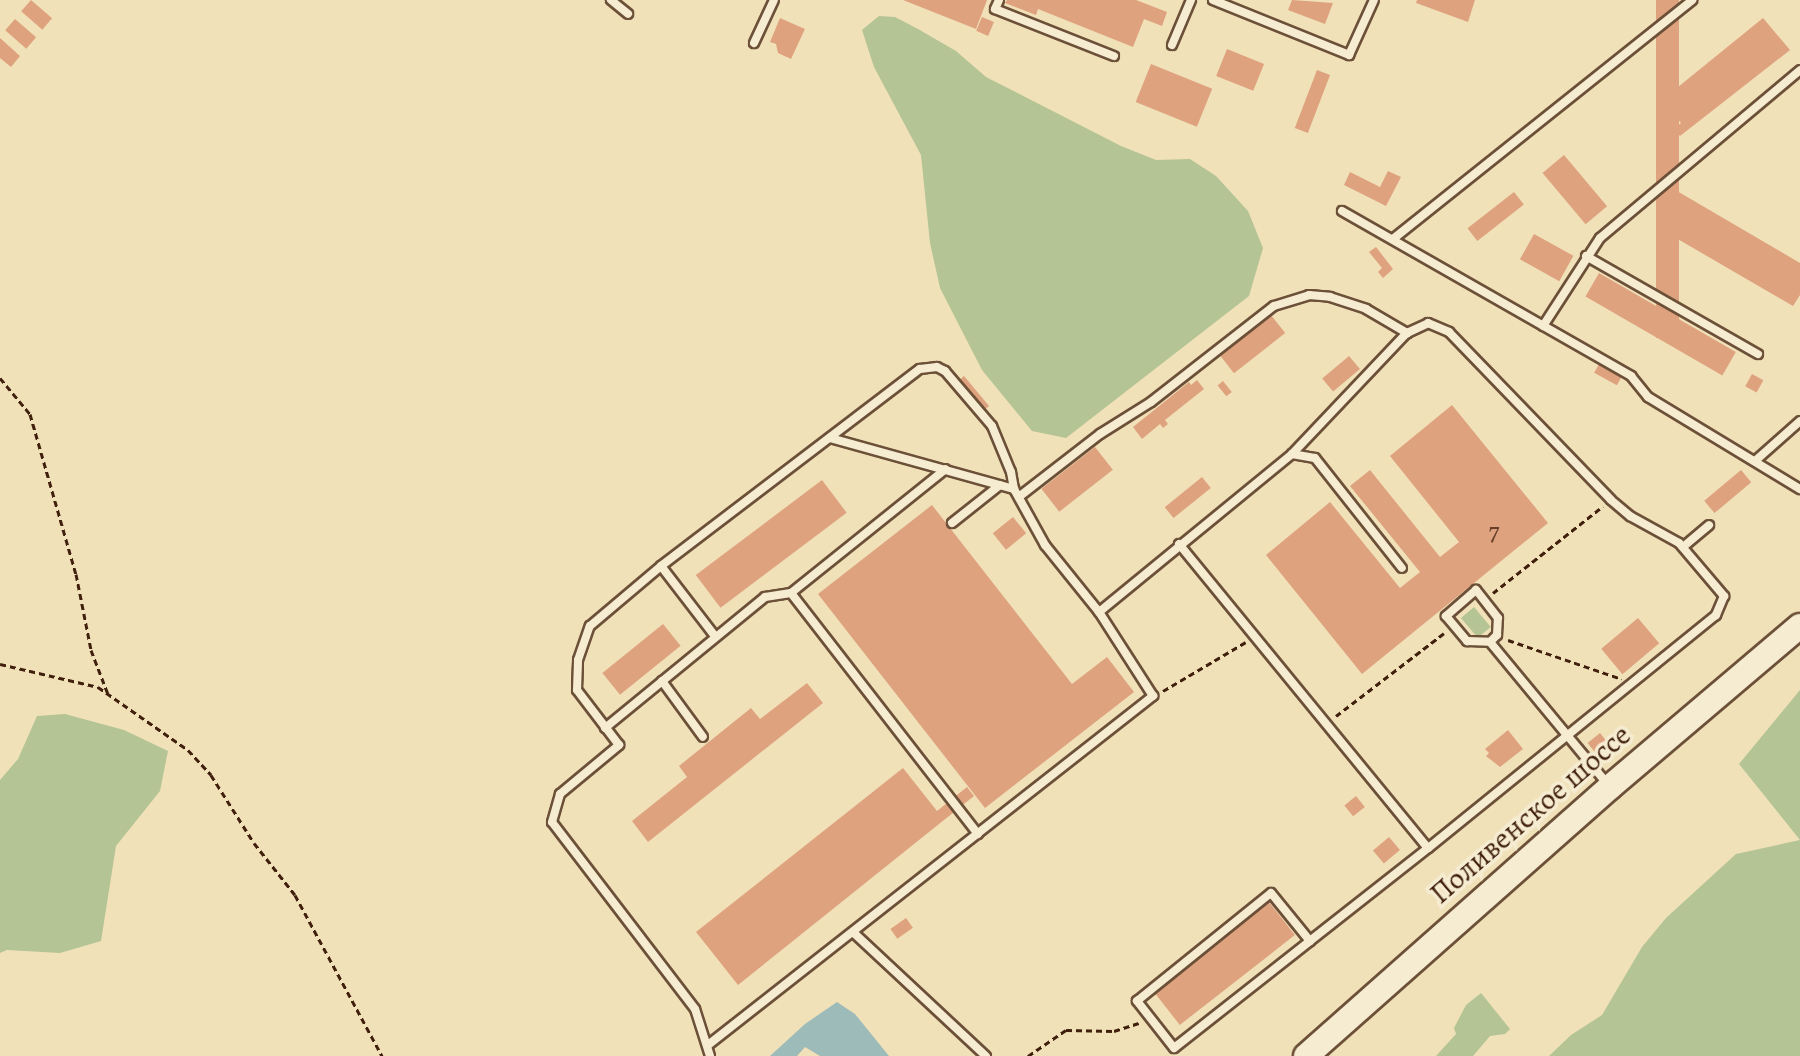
<!DOCTYPE html>
<meta charset="utf-8">
<style>
body{margin:0}
#map{position:relative;width:1800px;height:1056px;overflow:hidden;background:#f0e1b9;font-family:Alegreya,serif}
div>[style]{position:absolute}
[style*='--x']{left:calc(var(--x)*1px);top:calc(var(--y)*1px);width:calc(var(--w)*1px);rotate:calc(var(--a)*1deg)}
.green>*{inset:0;background:#b4c494;transform-origin:0 0}
.water>*{inset:0;background:#9dbbb8}
.building>*{inset:0;background:#dfa27f;transform-origin:0 0}
.path>*{height:3px;margin-top:-1.5px;transform-origin:0;background:repeating-linear-gradient(90deg,#401f0d 0 6px,transparent 0 10px)}
.roads{filter:drop-shadow(2px 0 #6c5038) drop-shadow(-2px 0 #6c5038) drop-shadow(0 2px #6c5038) drop-shadow(0 -2px #6c5038)}
.lane>*{height:8px;margin:-4px;padding:0 4px;transform-origin:4px;border-radius:4px;background:#f5ecd2}
.secondary>*{height:24px;margin:-12px;padding:0 12px;transform-origin:12px;border-radius:12px;background:#f5ecd2}
span{translate:-50% -50%;white-space:nowrap;text-align:center;line-height:1.15;-webkit-text-stroke:7px #f5ecd2;paint-order:stroke}
.number-label{font-size:26px;color:#68402a}
.number-label span{-webkit-text-stroke-width:0}
.street-label{font-size:30px;color:#401f0d}
</style>
<div id="map">
<div class="green">
<div style="clip-path:polygon(879px 16px,895px 17px,918px 29px,956px 51px,986px 77px,1121px 146px,1156px 160px,1190px 159px,1216px 176px,1248px 211px,1263px 248px,1249px 296px,1066px 438px,1032px 431px,982px 370px,940px 288px,930px 243px,921px 155px,874px 67px,862px 30px)"></div>
<div style="left:1474px;top:607px;width:26px;height:17px;rotate:50deg"></div>
<div style="clip-path:polygon(1800px 690px,1800px 1056px,1549px 1056px,1571px 1035px,1602px 1015px,1642px 947px,1666px 918px,1736px 854px,1800px 840px,1739px 764px)"></div>
<div style="clip-path:polygon(65px 714px,124px 730px,168px 751px,160px 791px,116px 846px,101px 941px,60px 953px,7px 950px,0 953px,0 780px,18px 759px,37px 716px)"></div>
<div style="clip-path:polygon(1481px 993px,1510px 1029px,1505px 1034px,1490px 1036px,1473px 1056px,1436px 1056px,1456px 1034px,1454px 1028px,1466px 1005px)"></div>
</div>
<div class="water">
<div style="clip-path:polygon(837px 1002px,855px 1014px,889px 1056px,820px 1056px,805px 1047px,797px 1056px,770px 1056px,805px 1024px)"></div>
</div>
<div class="building">
<div style="left:31px;top:0;width:28px;height:15px;rotate:41deg"></div>
<div style="clip-path:polygon(903px 0,987px 0,976px 29px)"></div>
<div style="clip-path:polygon(1007px 0,1136px 0,1167px 12px,1162px 26px,1144px 19px,1133px 47px,1038px 9px,1036px 15px,1005px 3px)"></div>
<div style="clip-path:polygon(1292px 0,1333px 3px,1325px 24px,1288px 10px)"></div>
<div style="clip-path:polygon(1417px 0,1475px 0,1468px 22px,1416px 3px)"></div>
<div style="left:1656px;top:0;width:23px;height:338px"></div>
<div style="left:982px;top:17px;width:13px;height:15px;rotate:23deg"></div>
<div style="clip-path:polygon(780px 18px,805px 29px,791px 59px,778px 53px,776px 44px,770px 42px)"></div>
<div style="clip-path:polygon(1763px 18px,1790px 50px,1680px 136px,1674px 129px,1681px 123px,1662px 100px)"></div>
<div style="left:15px;top:19px;width:28px;height:15px;rotate:41deg"></div>
<div style="clip-path:polygon(0 38px,20px 56px,11px 67px,0 58px)"></div>
<div style="left:1227px;top:49px;width:40px;height:29px;rotate:22deg"></div>
<div style="left:1151px;top:64px;width:66px;height:41px;rotate:22deg"></div>
<div style="left:1317px;top:70px;width:14px;height:62px;rotate:21deg"></div>
<div style="left:1564px;top:155px;width:67px;height:28px;rotate:50deg"></div>
<div style="clip-path:polygon(1388px 171px,1401px 177px,1386px 206px,1344px 185px,1350px 172px,1380px 187px)"></div>
<div style="clip-path:polygon(1677px 191px,1800px 263px,1800px 295px,1793px 306px,1657px 227px)"></div>
<div style="left:1514px;top:192px;width:16px;height:59px;rotate:52deg"></div>
<div style="left:1534px;top:234px;width:45px;height:29px;rotate:29deg"></div>
<div style="clip-path:polygon(1376px 247px,1393px 269px,1383px 278px,1378px 272px,1382px 268px,1369px 252px)"></div>
<div style="left:1599px;top:273px;width:158px;height:27px;rotate:30deg"></div>
<div style="left:1271px;top:315px;width:23px;height:65px;rotate:52deg"></div>
<div style="left:1349px;top:356px;width:17px;height:35px;rotate:50deg"></div>
<div style="left:1599px;top:364px;width:26px;height:10px;rotate:29deg"></div>
<div style="left:1752px;top:374px;width:13px;height:14px;rotate:29deg"></div>
<div style="left:964px;top:376px;width:39px;height:17px;rotate:50deg"></div>
<div style="clip-path:polygon(1197px 380px,1204px 389px,1165px 420px,1168px 424px,1163px 428px,1160px 424px,1142px 439px,1133px 427px,1189px 382px,1191px 385px)"></div>
<div style="left:1223px;top:381px;width:14px;height:7px;rotate:51deg"></div>
<div style="clip-path:polygon(1452px 405px,1548px 523px,1362px 674px,1266px 555px,1330px 502px,1400px 588px,1420px 572px,1350px 486px,1370px 470px,1440px 557px,1459px 542px,1390px 456px)"></div>
<div style="left:1095px;top:447px;width:29px;height:68px;rotate:52deg"></div>
<div style="left:1741px;top:470px;width:16px;height:48px;rotate:50deg"></div>
<div style="left:1202px;top:477px;width:14px;height:48px;rotate:51deg"></div>
<div style="left:822px;top:480px;width:41px;height:158px;rotate:53deg"></div>
<div style="clip-path:polygon(932px 505px,1072px 684px,1107px 657px,1134px 692px,985px 808px,818px 594px)"></div>
<div style="left:1013px;top:517px;width:21px;height:26px;rotate:51deg"></div>
<div style="left:1638px;top:618px;width:33px;height:48px;rotate:50deg"></div>
<div style="left:663px;top:624px;width:28px;height:78px;rotate:51deg"></div>
<div style="clip-path:polygon(807px 683px,823px 703px,648px 842px,632px 821px,687px 777px,679px 766px,751px 708px,760px 719px)"></div>
<div style="clip-path:polygon(1508px 730px,1523px 749px,1500px 767px,1486px 756px,1489px 753px,1485px 749px)"></div>
<div style="left:1600px;top:733px;width:14px;height:16px;rotate:51deg"></div>
<div style="clip-path:polygon(903px 768px,937px 811px,967px 787px,974px 796px,738px 985px,696px 932px)"></div>
<div style="left:1356px;top:796px;width:14px;height:15px;rotate:51deg"></div>
<div style="left:1389px;top:837px;width:17px;height:21px;rotate:50deg"></div>
<div style="left:1269px;top:902px;width:42px;height:146px;rotate:52deg"></div>
<div style="left:906px;top:918px;width:12px;height:19px;rotate:55deg"></div>
</div>
<div class="path">
<div style="--x:0;--y:378;--w:47;--a:50.2"></div>
<div style="--x:30;--y:414;--w:166;--a:74"></div>
<div style="--x:76;--y:574;--w:77;--a:78.8"></div>
<div style="--x:91;--y:650;--w:47;--a:68.9"></div>
<div style="--x:1493;--y:593;--w:140;--a:-38.3"></div>
<div style="--x:1508;--y:640;--w:120;--a:18.9"></div>
<div style="--x:0;--y:664;--w:101;--a:13.2"></div>
<div style="--x:98;--y:687;--w:110;--a:35"></div>
<div style="--x:188;--y:750;--w:34;--a:47"></div>
<div style="--x:211;--y:775;--w:80;--a:57.7"></div>
<div style="--x:254;--y:843;--w:66;--a:51.7"></div>
<div style="--x:295;--y:895;--w:183;--a:61.6"></div>
<div style="--x:1163;--y:691;--w:96;--a:-30.6"></div>
<div style="--x:1336;--y:716;--w:136;--a:-37.5"></div>
<div style="--x:1028;--y:1056;--w:46;--a:-34.4"></div>
<div style="--x:1066;--y:1030;--w:48;--a:1.2"></div>
<div style="--x:1114;--y:1031;--w:26;--a:-18"></div>
</div>
<div class="roads">
<div class="lane">
<div style="--x:611;--y:0;--w:22;--a:39"></div>
<div style="--x:999;--y:0;--w:10;--a:114"></div>
<div style="--x:995;--y:9;--w:128;--a:21.6"></div>
<div style="--x:1213;--y:0;--w:147;--a:22"></div>
<div style="--x:1349;--y:55;--w:60;--a:-65.6"></div>
<div style="--x:754;--y:43;--w:47;--a:-65.1"></div>
<div style="--x:1172;--y:45;--w:49;--a:-67.1"></div>
<div style="--x:1342;--y:211;--w:333;--a:29.7"></div>
<div style="--x:1631;--y:376;--w:27;--a:51"></div>
<div style="--x:1648;--y:397;--w:178;--a:31.2"></div>
<div style="--x:1393;--y:239;--w:383;--a:-38.6"></div>
<div style="--x:1586;--y:256;--w:198;--a:29.7"></div>
<div style="--x:1543;--y:326;--w:105;--a:-57.1"></div>
<div style="--x:1600;--y:238;--w:261;--a:-40"></div>
<div style="--x:1292;--y:454;--w:23;--a:10"></div>
<div style="--x:1315;--y:458;--w:140;--a:51.7"></div>
<div style="--x:1755;--y:461;--w:60;--a:-41.6"></div>
<div style="--x:1020;--y:496;--w:101;--a:-37.8"></div>
<div style="--x:1100;--y:434;--w:60;--a:-32.1"></div>
<div style="--x:1151;--y:402;--w:156;--a:-38"></div>
<div style="--x:1274;--y:306;--w:37;--a:-17"></div>
<div style="--x:1309;--y:295;--w:21;--a:5"></div>
<div style="--x:1330;--y:297;--w:38;--a:18"></div>
<div style="--x:1366;--y:309;--w:48;--a:30.3"></div>
<div style="--x:952;--y:523;--w:61;--a:-38.4"></div>
<div style="--x:1179;--y:544;--w:393;--a:50.7"></div>
<div style="--x:1683;--y:547;--w:34;--a:-40"></div>
<div style="--x:661;--y:566;--w:88;--a:52.4"></div>
<div style="--x:791;--y:593;--w:305;--a:52.2"></div>
<div style="--x:1099;--y:612;--w:249;--a:-39.3"></div>
<div style="--x:1292;--y:454;--w:167;--a:-46.5"></div>
<div style="--x:1407;--y:333;--w:23;--a:-25"></div>
<div style="--x:1428;--y:323;--w:23;--a:23"></div>
<div style="--x:1449;--y:332;--w:233;--a:46"></div>
<div style="--x:1611;--y:500;--w:25;--a:40"></div>
<div style="--x:1630;--y:516;--w:56;--a:28.9"></div>
<div style="--x:1679;--y:543;--w:70;--a:49.7"></div>
<div style="--x:1724;--y:596;--w:21;--a:113"></div>
<div style="--x:1716;--y:615;--w:370;--a:141"></div>
<div style="--x:1428;--y:848;--w:150;--a:141.8"></div>
<div style="--x:1310;--y:941;--w:173;--a:141.8"></div>
<div style="--x:1174;--y:1048;--w:60;--a:-128.2"></div>
<div style="--x:1137;--y:1001;--w:172;--a:-38.9"></div>
<div style="--x:1271;--y:893;--w:62;--a:50.9"></div>
<div style="--x:1490;--y:642;--w:10;--a:-45"></div>
<div style="--x:1497;--y:635;--w:17;--a:-87"></div>
<div style="--x:1498;--y:618;--w:36;--a:-128"></div>
<div style="--x:1476;--y:590;--w:40;--a:139"></div>
<div style="--x:1446;--y:616;--w:33;--a:50"></div>
<div style="--x:1467;--y:641;--w:23;--a:2"></div>
<div style="--x:1490;--y:642;--w:187;--a:50.4"></div>
<div style="--x:662;--y:681;--w:69;--a:53.8"></div>
<div style="--x:605;--y:728;--w:207;--a:-39.3"></div>
<div style="--x:765;--y:597;--w:26;--a:-9"></div>
<div style="--x:791;--y:593;--w:198;--a:-38.7"></div>
<div style="--x:855;--y:934;--w:179;--a:43"></div>
<div style="--x:708;--y:1045;--w:566;--a:-38.11"></div>
<div style="--x:1153;--y:696;--w:100;--a:-122.7"></div>
<div style="--x:1099;--y:612;--w:86;--a:-128.9"></div>
<div style="--x:1045;--y:545;--w:64;--a:-119"></div>
<div style="--x:1014;--y:489;--w:191;--a:-164.5"></div>
<div style="--x:710;--y:1056;--w:49;--a:-107.7"></div>
<div style="--x:695;--y:1009;--w:235;--a:-127.4"></div>
<div style="--x:552;--y:822;--w:29;--a:-74"></div>
<div style="--x:560;--y:794;--w:77;--a:-39.7"></div>
<div style="--x:619;--y:745;--w:69;--a:-127.4"></div>
<div style="--x:577;--y:690;--w:30;--a:-88"></div>
<div style="--x:578;--y:660;--w:36;--a:-71"></div>
<div style="--x:590;--y:626;--w:93;--a:-40.2"></div>
<div style="--x:661;--y:566;--w:325;--a:-37.3"></div>
<div style="--x:920;--y:369;--w:17;--a:-7"></div>
<div style="--x:937;--y:367;--w:9;--a:27"></div>
<div style="--x:945;--y:371;--w:72;--a:49.5"></div>
<div style="--x:992;--y:426;--w:50;--a:67.6"></div>
<div style="--x:1011;--y:472;--w:17;--a:80"></div>
</div>
<div class="secondary">
<div style="--x:1306;--y:1056;--w:406;--a:-41.5"></div>
<div style="--x:1610;--y:787;--w:249;--a:-40.3"></div>
</div>
</div>
<div class="number-label">
<span style="left:1494px;top:532px">7</span>
</div>
<div class="street-label">
<span style="left:1530px;top:814px;rotate:-41deg">Поливенское шоссе</span>
</div>
</div>
